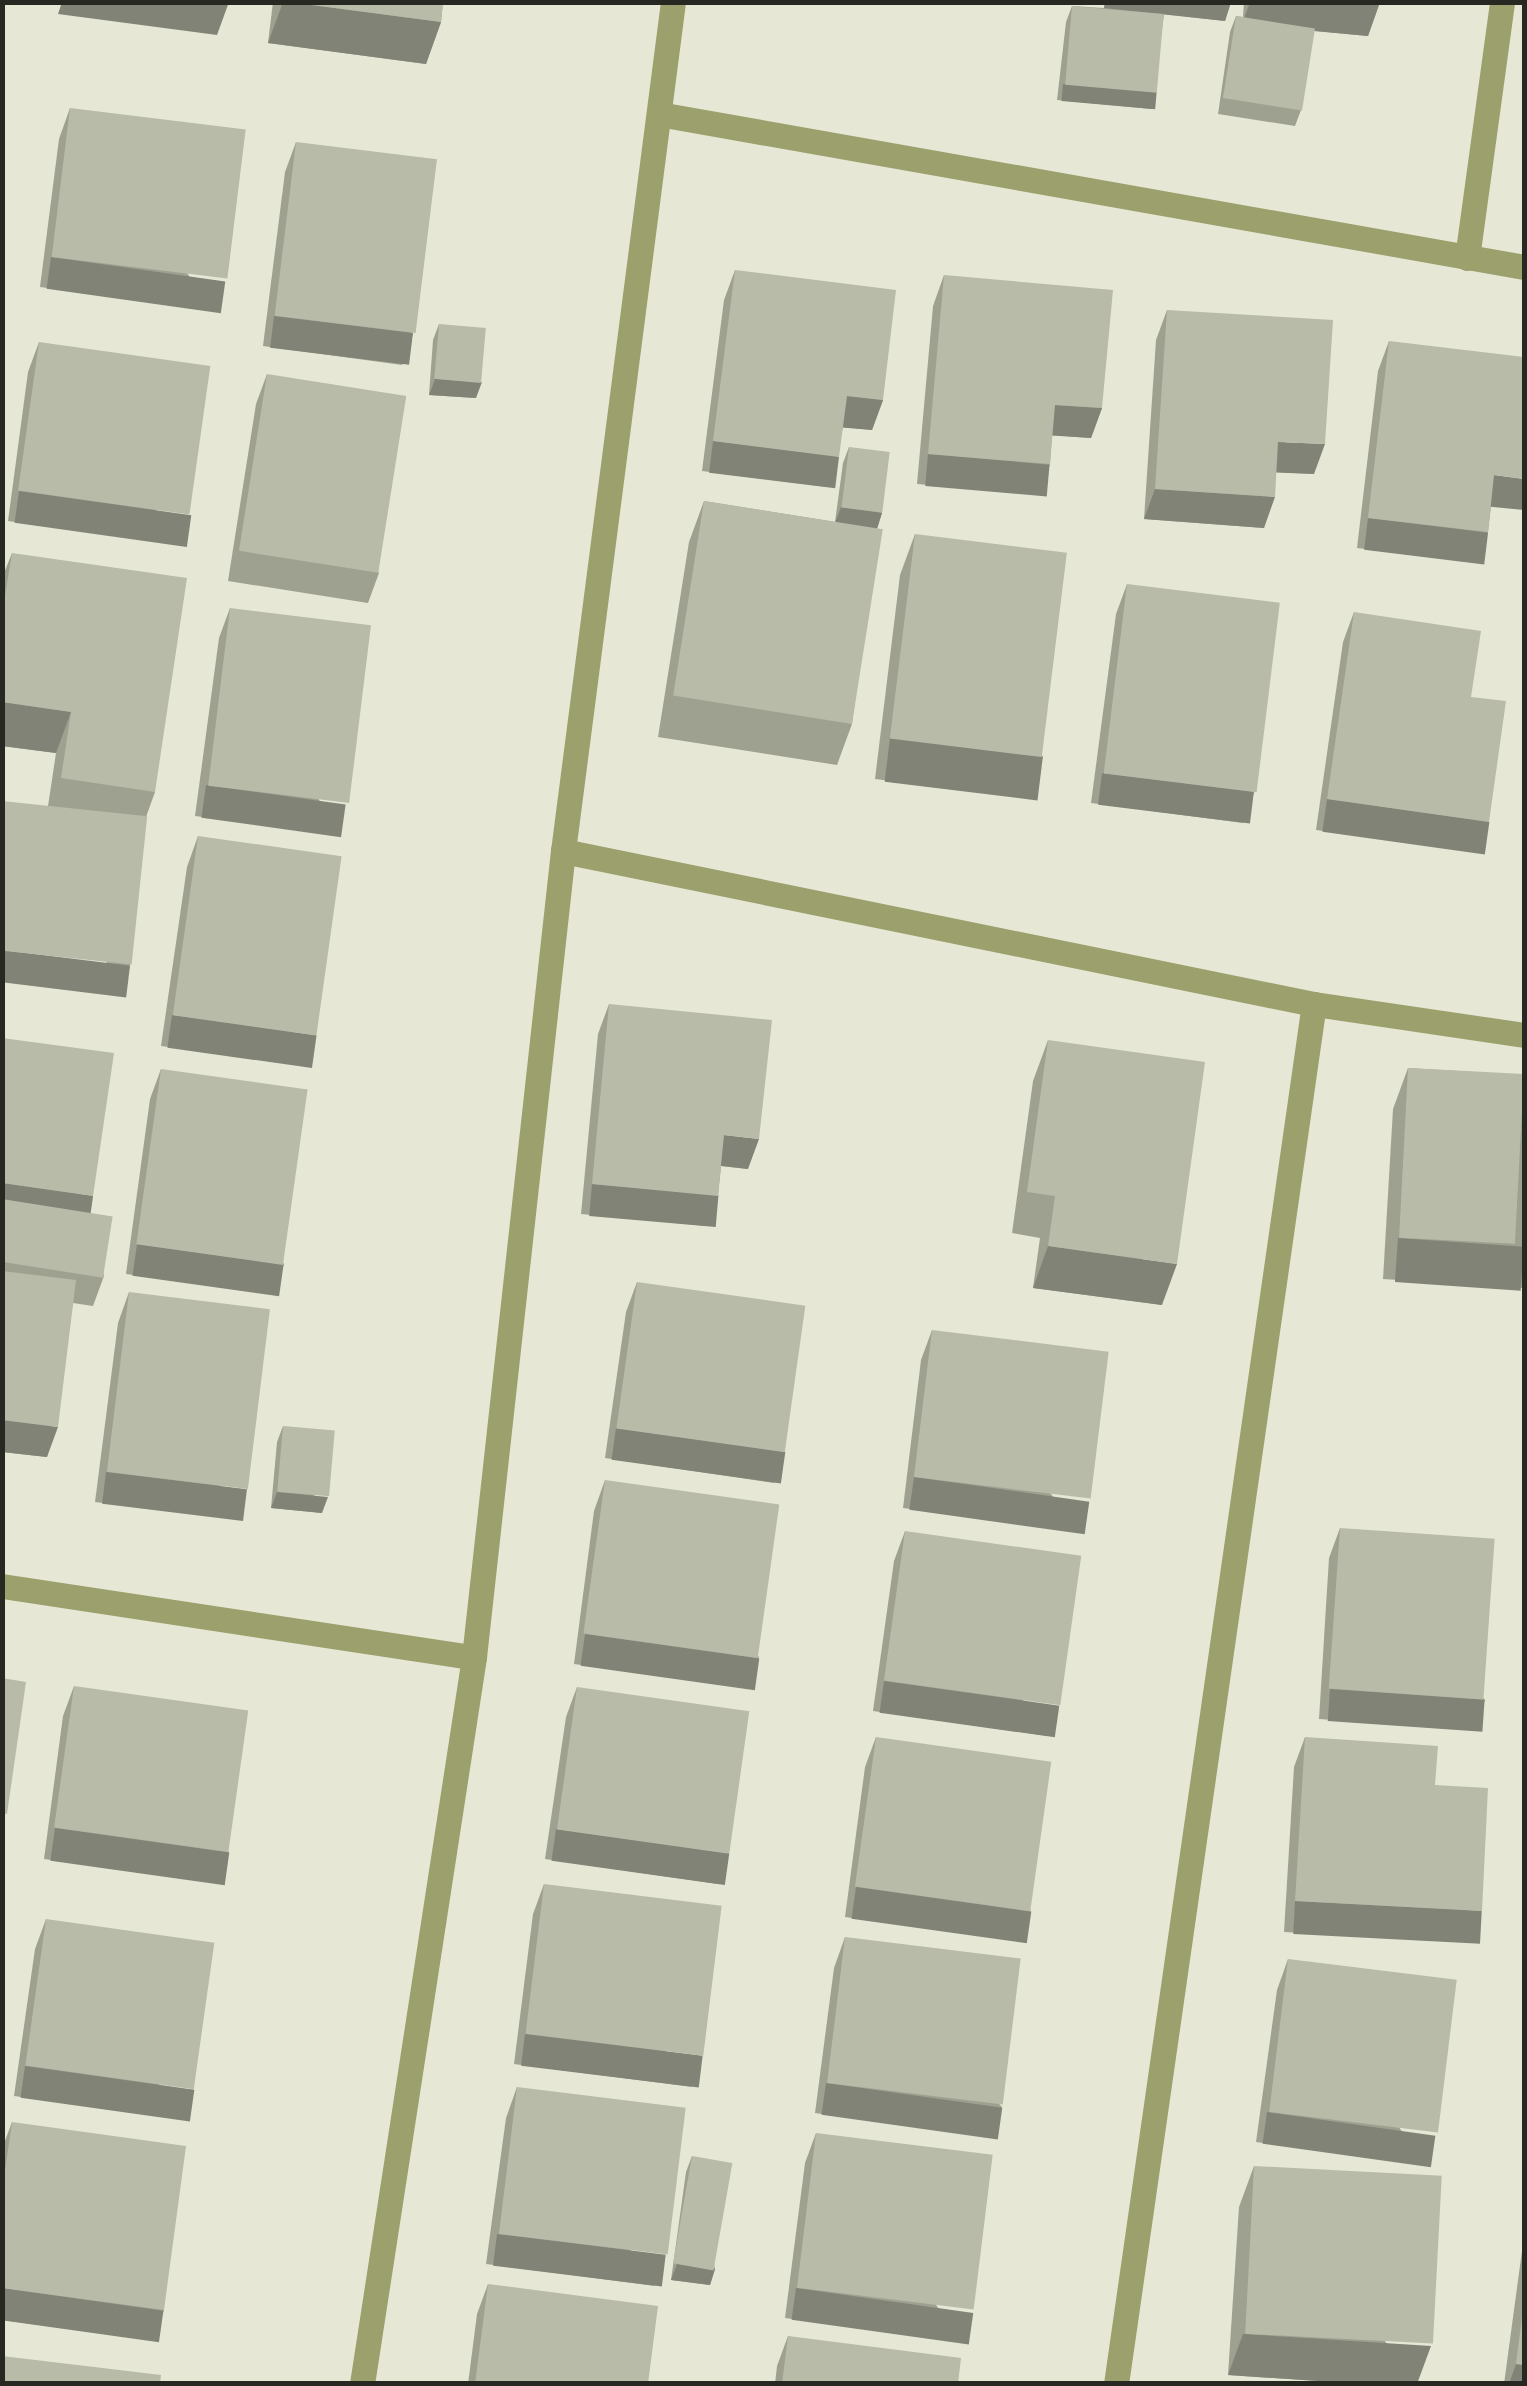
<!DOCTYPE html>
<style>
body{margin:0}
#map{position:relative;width:1527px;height:2386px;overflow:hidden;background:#e6e8d5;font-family:Helvetica,sans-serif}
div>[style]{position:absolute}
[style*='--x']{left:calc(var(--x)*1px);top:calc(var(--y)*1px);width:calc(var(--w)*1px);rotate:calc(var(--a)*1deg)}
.minor>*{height:25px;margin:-12.5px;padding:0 12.5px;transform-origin:12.5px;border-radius:12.5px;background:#9ca06c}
.wall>*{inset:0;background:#9ea190}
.shaded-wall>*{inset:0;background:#818376;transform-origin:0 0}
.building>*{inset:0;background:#b8bba8;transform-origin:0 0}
span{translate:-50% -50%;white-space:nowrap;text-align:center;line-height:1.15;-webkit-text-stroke:8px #f4f6e2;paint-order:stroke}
.frame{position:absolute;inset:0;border:5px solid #272821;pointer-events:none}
</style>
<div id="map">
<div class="minor">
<div style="--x:659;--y:114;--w:878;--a:10.03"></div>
<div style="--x:1467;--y:258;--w:258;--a:-82.2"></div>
<div style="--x:563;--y:851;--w:766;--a:11.52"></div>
<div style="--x:1314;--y:1004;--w:212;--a:8.4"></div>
<div style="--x:2;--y:1586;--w:477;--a:8.6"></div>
<div style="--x:362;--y:2384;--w:736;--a:-81.24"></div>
<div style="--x:474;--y:1657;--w:811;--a:-83.7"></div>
<div style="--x:563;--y:851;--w:856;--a:-82.62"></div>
<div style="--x:1116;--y:2384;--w:1394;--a:-81.84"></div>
</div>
<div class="wall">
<div style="clip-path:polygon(273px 2px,443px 2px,441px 22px,426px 64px,268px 43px)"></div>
<div style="clip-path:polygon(1104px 2px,1231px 2px,1225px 21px,1164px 14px,1152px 109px,1057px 100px,1066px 22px,1072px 6px,1104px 8px)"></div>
<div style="clip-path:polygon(1244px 2px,1380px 2px,1368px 36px,1314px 31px,1301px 110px,1295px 126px,1218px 114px,1230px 32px,1236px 16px,1243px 17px)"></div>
<div style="clip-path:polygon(70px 108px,214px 311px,40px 287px,59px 139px)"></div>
<div style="clip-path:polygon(296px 142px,413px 334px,402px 365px,263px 346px,285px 172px)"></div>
<div style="clip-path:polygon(735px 270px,883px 400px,872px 430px,843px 427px,828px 487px,702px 471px,724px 300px)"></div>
<div style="clip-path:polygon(944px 275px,1102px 408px,1091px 438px,1052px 435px,1050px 464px,1039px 494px,917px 484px,933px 306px)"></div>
<div style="clip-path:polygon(1167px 310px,1314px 474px,1276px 472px,1264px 528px,1144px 519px,1156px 340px)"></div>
<div style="clip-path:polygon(439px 324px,476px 398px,429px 395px,433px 340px)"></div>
<div style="clip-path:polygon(1389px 341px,1491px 506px,1488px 532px,1477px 562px,1357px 548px,1378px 371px)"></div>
<div style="clip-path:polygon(39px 342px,180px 545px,8px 521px,28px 372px)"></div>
<div style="clip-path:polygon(267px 374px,379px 573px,368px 603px,228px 581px,256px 404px)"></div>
<div style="clip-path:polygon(849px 447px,882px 513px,877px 528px,852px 724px,837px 765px,658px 737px,689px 542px,704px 501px,835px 522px,843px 463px)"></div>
<div style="clip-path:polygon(915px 534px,1043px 757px,1028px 798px,875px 779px,900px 575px)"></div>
<div style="clip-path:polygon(12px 553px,155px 792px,146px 817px,130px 965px,119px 995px,48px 806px,56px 753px,2px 746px,2px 578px)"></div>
<div style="clip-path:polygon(1127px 584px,1254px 793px,1243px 823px,1091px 803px,1116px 614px)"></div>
<div style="clip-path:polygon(230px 608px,335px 834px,195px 816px,219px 638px)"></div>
<div style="clip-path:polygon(1354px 612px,1489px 822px,1478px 852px,1316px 830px,1343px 642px)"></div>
<div style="clip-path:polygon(198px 836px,306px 1065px,161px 1046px,187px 867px)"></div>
<div style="clip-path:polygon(609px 1004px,748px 1169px,721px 1166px,718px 1196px,707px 1226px,581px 1214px,598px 1034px)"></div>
<div style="clip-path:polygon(2px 1038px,87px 1212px,104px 1276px,93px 1306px,73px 1303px,47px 1457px,2px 1452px)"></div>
<div style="clip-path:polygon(1048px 1040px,1162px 1305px,1033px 1288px,1040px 1238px,1012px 1233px,1033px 1081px)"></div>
<div style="clip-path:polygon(1408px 1068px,1524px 1075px,1524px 1288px,1383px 1279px,1393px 1109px)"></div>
<div style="clip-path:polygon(161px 1069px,284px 1264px,273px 1294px,126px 1274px,150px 1099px)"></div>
<div style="clip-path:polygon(637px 1282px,785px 1453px,774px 1483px,605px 1458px,626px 1312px)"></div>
<div style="clip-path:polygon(129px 1292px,236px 1519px,95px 1502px,118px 1323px)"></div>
<div style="clip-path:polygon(932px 1330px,1078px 1531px,903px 1508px,921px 1360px)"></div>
<div style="clip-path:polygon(283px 1426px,322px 1513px,271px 1508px,277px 1442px)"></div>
<div style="clip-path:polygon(605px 1480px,759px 1657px,748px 1687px,574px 1664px,594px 1511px)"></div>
<div style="clip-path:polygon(1340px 1528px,1485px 1700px,1474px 1730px,1319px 1719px,1329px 1558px)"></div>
<div style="clip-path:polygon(905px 1531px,1048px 1736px,873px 1711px,894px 1561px)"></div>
<div style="clip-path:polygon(74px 1686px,229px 1852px,218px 1882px,44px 1859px,63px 1716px)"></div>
<div style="clip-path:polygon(577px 1687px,718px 1884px,545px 1859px,566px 1717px)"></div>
<div style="clip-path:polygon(876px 1737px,1031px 1911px,1020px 1941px,845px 1917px,865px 1767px)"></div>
<div style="clip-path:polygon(1305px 1737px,1435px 1785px,1471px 1942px,1284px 1932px,1294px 1767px)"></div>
<div style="clip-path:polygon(544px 1884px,692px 2087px,514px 2064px,533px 1914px)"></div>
<div style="clip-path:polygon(46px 1919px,183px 2119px,14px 2096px,35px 1949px)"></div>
<div style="clip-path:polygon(845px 1937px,1002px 2107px,991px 2137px,815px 2113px,834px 1968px)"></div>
<div style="clip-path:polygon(1288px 1959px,1424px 2165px,1256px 2142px,1277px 1990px)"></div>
<div style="clip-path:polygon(517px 2087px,655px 2286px,486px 2264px,506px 2118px)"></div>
<div style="clip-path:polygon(12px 2122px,164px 2310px,153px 2340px,2px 2320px,2px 2149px)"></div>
<div style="clip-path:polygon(816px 2133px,962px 2342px,785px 2318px,805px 2163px)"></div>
<div style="clip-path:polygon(692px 2156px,715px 2269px,710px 2285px,671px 2280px,686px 2172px)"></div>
<div style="clip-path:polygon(1254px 2166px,1417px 2384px,1363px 2384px,1228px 2375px,1239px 2207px)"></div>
<div style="clip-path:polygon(1524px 2236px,1524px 2384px,1504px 2384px)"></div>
<div style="clip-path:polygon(488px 2284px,648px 2384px,468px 2384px,477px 2314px)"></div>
<div style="clip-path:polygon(788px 2336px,958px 2384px,775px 2384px,777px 2366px)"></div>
</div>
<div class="shaded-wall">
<div style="clip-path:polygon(62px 2px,229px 2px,217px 35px,58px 14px)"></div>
<div style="clip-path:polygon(283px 2px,289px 2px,441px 22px,426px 64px,268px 43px)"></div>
<div style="clip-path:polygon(1106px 2px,1231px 2px,1225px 21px,1104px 8px)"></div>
<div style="clip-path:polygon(1250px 2px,1380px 2px,1368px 36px,1242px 24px)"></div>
<div style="left:1063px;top:84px;width:94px;height:17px;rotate:5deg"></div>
<div style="left:51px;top:257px;width:176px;height:32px;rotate:8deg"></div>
<div style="left:274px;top:316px;width:140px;height:32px;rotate:7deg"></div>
<div style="clip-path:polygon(435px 379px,482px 382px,476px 398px,429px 395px)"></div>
<div style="clip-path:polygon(847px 396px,883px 400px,872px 430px,836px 427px)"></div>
<div style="clip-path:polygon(1055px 405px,1102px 408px,1091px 438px,1044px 435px)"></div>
<div style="left:713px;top:441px;width:127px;height:32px;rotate:7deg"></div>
<div style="clip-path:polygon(1278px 442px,1325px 444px,1314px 474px,1267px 472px)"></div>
<div style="left:928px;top:454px;width:122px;height:32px;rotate:5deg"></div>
<div style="clip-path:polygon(1494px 475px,1524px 479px,1524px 510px,1483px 506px)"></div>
<div style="clip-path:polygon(1155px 489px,1275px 497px,1264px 528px,1144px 519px)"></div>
<div style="left:19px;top:491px;width:174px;height:32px;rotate:8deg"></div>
<div style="clip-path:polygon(841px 507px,882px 513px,877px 529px,835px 523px)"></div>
<div style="left:1368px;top:518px;width:121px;height:32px;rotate:7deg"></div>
<div style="clip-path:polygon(2px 702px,71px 712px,56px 753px,2px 746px)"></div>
<div style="left:890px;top:738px;width:154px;height:44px;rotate:7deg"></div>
<div style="left:1102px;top:773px;width:153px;height:32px;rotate:7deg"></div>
<div style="left:206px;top:785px;width:141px;height:33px;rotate:8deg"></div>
<div style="left:1327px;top:799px;width:164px;height:33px;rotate:8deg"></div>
<div style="left:2px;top:950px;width:129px;height:32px;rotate:7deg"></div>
<div style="left:172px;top:1015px;width:146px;height:33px;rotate:8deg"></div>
<div style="clip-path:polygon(724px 1135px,759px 1139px,748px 1169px,713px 1165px)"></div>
<div style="left:2px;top:1183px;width:92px;height:32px;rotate:8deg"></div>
<div style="left:592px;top:1184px;width:127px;height:32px;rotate:5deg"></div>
<div style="left:1398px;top:1238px;width:126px;height:44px;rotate:4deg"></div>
<div style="left:137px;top:1244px;width:148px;height:32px;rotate:8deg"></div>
<div style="clip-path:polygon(1048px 1246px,1177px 1264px,1162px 1305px,1033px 1288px)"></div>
<div style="clip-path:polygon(2px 1420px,58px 1427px,47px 1457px,2px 1452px)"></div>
<div style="left:616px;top:1428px;width:171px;height:32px;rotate:8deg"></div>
<div style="left:106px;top:1472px;width:142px;height:32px;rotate:7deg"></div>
<div style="left:914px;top:1477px;width:177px;height:33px;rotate:8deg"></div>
<div style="clip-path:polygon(277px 1492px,328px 1497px,322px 1513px,271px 1508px)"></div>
<div style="left:585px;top:1634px;width:176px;height:32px;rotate:8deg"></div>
<div style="left:884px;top:1681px;width:177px;height:32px;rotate:8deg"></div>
<div style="left:1330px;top:1689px;width:155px;height:32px;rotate:4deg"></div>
<div style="left:55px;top:1828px;width:176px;height:33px;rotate:8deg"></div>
<div style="left:556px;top:1829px;width:175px;height:32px;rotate:8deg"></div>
<div style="left:856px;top:1887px;width:177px;height:32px;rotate:8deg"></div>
<div style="left:1295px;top:1901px;width:187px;height:33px;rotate:3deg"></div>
<div style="left:525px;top:2034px;width:179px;height:32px;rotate:7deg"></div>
<div style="left:25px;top:2066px;width:171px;height:32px;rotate:8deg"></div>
<div style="left:826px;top:2083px;width:178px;height:32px;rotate:8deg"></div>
<div style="left:1267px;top:2112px;width:170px;height:32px;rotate:8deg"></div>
<div style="left:497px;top:2234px;width:170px;height:32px;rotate:7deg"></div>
<div style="clip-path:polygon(677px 2264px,715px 2269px,710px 2285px,671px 2280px)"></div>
<div style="left:2px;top:2288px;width:163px;height:32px;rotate:8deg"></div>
<div style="left:796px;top:2288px;width:179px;height:32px;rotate:8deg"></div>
<div style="clip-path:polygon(1243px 2334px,1431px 2346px,1417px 2384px,1363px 2384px,1228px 2375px)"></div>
<div style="clip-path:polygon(1516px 2364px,1524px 2365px,1524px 2384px,1509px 2384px)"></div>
</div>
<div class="building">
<div style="clip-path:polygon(289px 2px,443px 2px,441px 22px)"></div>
<div style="left:1072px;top:6px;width:92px;height:79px;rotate:5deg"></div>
<div style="left:1236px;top:16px;width:80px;height:83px;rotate:9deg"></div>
<div style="left:70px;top:108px;width:177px;height:150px;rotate:7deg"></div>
<div style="left:296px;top:142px;width:142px;height:175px;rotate:7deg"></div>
<div style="clip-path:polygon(735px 270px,896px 290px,883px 400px,847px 396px,839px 457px,713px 441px)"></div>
<div style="clip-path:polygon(944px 275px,1113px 290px,1102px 408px,1055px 405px,1050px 464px,928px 454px)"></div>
<div style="clip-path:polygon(1167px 310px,1333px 320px,1325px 444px,1278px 442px,1275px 497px,1155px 489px)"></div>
<div style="left:439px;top:324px;width:47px;height:55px;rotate:5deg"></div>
<div style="clip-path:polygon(1389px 341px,1524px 357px,1524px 479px,1494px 475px,1488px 532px,1368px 518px)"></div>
<div style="left:39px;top:342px;width:173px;height:150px;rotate:8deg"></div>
<div style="left:267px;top:374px;width:141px;height:179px;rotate:9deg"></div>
<div style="left:849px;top:447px;width:41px;height:61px;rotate:7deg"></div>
<div style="left:704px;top:501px;width:181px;height:197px;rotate:9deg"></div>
<div style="left:915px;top:534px;width:153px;height:206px;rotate:7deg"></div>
<div style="clip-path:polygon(12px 553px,187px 578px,155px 792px,61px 778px,71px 712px,2px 702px,2px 614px)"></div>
<div style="left:1127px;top:584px;width:154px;height:191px;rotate:7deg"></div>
<div style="left:230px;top:608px;width:142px;height:179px;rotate:7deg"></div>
<div style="clip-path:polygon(1354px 612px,1481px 631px,1471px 697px,1506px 701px,1489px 822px,1327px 799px)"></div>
<div style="left:2px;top:801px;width:146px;height:149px;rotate:6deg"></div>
<div style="left:198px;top:836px;width:145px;height:181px;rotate:8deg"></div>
<div style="clip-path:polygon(609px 1004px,772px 1020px,759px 1139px,724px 1135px,718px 1196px,592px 1184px)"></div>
<div style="clip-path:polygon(2px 1038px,114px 1053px,93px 1196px,2px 1183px)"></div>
<div style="clip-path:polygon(1048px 1040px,1205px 1062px,1177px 1264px,1048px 1246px,1055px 1196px,1027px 1192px)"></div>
<div style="left:1408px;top:1068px;width:116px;height:170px;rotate:3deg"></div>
<div style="left:161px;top:1069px;width:148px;height:177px;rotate:8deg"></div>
<div style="left:2px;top:1199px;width:112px;height:62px;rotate:9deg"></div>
<div style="clip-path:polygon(2px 1271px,76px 1280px,58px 1427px,2px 1420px)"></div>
<div style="left:637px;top:1282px;width:170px;height:148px;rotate:8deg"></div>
<div style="left:129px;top:1292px;width:142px;height:181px;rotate:7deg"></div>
<div style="left:932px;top:1330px;width:178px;height:148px;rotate:7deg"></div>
<div style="left:283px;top:1426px;width:52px;height:66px;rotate:5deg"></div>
<div style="left:605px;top:1480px;width:176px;height:155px;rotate:8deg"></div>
<div style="left:1340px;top:1528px;width:155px;height:161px;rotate:4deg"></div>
<div style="left:905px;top:1531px;width:178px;height:151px;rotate:8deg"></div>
<div style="clip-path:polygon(2px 1678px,26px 1682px,7px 1814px,2px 1813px)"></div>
<div style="left:74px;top:1686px;width:176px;height:143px;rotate:8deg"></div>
<div style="left:577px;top:1687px;width:174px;height:144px;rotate:8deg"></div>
<div style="left:876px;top:1737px;width:177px;height:151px;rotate:8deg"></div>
<div style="clip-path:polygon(1305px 1737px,1438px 1746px,1435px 1785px,1488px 1788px,1482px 1911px,1295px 1901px)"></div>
<div style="left:544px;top:1884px;width:179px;height:151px;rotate:7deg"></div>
<div style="left:46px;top:1919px;width:170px;height:148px;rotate:8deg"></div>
<div style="left:845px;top:1937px;width:177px;height:147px;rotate:7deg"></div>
<div style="left:1288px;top:1959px;width:170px;height:154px;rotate:7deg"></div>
<div style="left:517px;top:2087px;width:170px;height:148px;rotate:7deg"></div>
<div style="clip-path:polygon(12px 2122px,186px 2146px,164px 2310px,2px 2288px,2px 2192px)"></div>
<div style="left:816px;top:2133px;width:178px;height:156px;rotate:7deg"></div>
<div style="left:692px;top:2156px;width:41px;height:109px;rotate:10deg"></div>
<div style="left:1254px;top:2166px;width:188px;height:168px;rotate:3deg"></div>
<div style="clip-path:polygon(488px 2284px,658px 2306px,648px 2384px,475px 2384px)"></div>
<div style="clip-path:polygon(1524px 2301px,1524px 2365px,1516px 2364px)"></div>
<div style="clip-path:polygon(788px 2336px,961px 2358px,958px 2384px,782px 2384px)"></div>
<div style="clip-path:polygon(2px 2356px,161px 2375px,160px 2384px,2px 2384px)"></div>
</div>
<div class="frame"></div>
</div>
